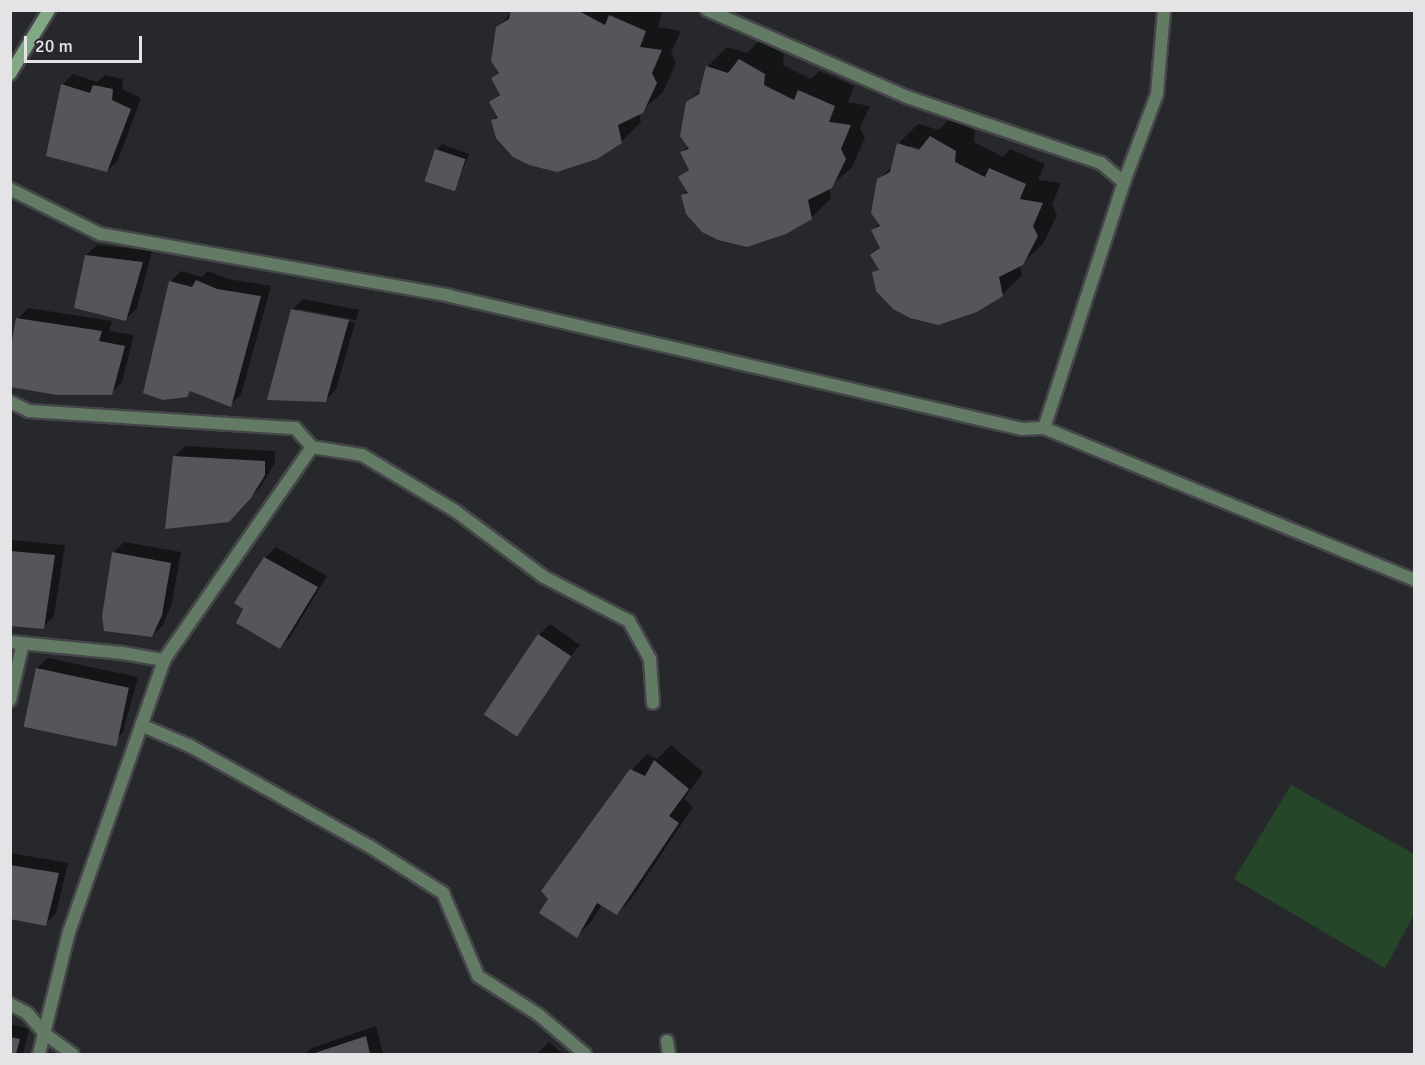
<!DOCTYPE html>
<style>
body{margin:0}
#map{position:relative;width:1425px;height:1065px;overflow:hidden;background:#27282b;font-family:Signika,sans-serif}
div>[style]{position:absolute}
[style*='--x']{left:calc(var(--x)*1px);top:calc(var(--y)*1px);width:calc(var(--w)*1px);rotate:calc(var(--a)*1deg)}
.green>*{inset:0;background:#264629}
.shadow>*{inset:0;background:#0007}
.building>*{inset:0;background:#55565a;transform-origin:0 0}
.roads{filter:drop-shadow(2px 0 #454649) drop-shadow(-2px 0 #454649) drop-shadow(0 2px #454649) drop-shadow(0 -2px #454649)}
.street>*{height:12px;margin:-6px;padding:0 6px;transform-origin:6px;border-radius:6px;background:#637a64}
.secondary>*{height:12px;margin:-6px;padding:0 6px;transform-origin:6px;border-radius:6px;background:#83a885}
span{translate:-50% -50%;white-space:nowrap;text-align:center;line-height:1.15;-webkit-text-stroke:6px #27282b;paint-order:stroke}
.frame{position:absolute;inset:0;border:12px solid #e4e4e7;pointer-events:none}
.scale{position:absolute;left:24px;top:36px;width:118px;height:27px;box-sizing:border-box;border:3px solid #e4e4e7;border-top:0;padding-left:8px;font-size:18px;line-height:21px;white-space:nowrap;color:#e4e4e7;-webkit-text-stroke:4px #27282b;paint-order:stroke}
</style>
<div id="map">
<div class="green">
<div style="clip-path:polygon(1291px 785px,1414px 854px,1414px 915px,1385px 968px,1234px 879px)"></div>
</div>
<div class="shadow">
<div style="clip-path:polygon(513px 10px,663px 10px,658px 27px,681px 31px,671px 53px,676px 63px,663px 92px,639px 113px,641px 122px,621px 142px,596px 157px,557px 171px,493px 120px,498px 115px,491px 102px,500px 93px,492px 78px,500px 71px,498px 28px)"></div>
<div style="clip-path:polygon(760px 40px,784px 54px,783px 65px,811px 79px,819px 71px,854px 86px,848px 102px,870px 106px,860px 128px,865px 138px,852px 167px,829px 188px,831px 198px,811px 218px,682px 196px,688px 190px,680px 178px,690px 168px,681px 153px,689px 146px,687px 103px,702px 88px,707px 67px,727px 47px,747px 53px)"></div>
<div style="clip-path:polygon(73px 74px,97px 82px,105px 75px,123px 79px,122px 89px,141px 98px,118px 160px,107px 171px,62px 85px)"></div>
<div style="clip-path:polygon(evenodd,951px 117px,975px 131px,974px 142px,1003px 157px,1010px 149px,1045px 164px,1038px 180px,1061px 183px,1052px 205px,1057px 215px,1043px 244px,1020px 265px,1022px 275px,1002px 295px,874px 273px,879px 268px,872px 255px,881px 246px,873px 230px,880px 223px,878px 180px,893px 166px,898px 144px,918px 124px,939px 130px,951px 117px,910px 146px,927px 150px,926px 153px,910px 149px,910px 146px)"></div>
<div style="clip-path:polygon(442px 144px,469px 154px,457px 183px,452px 188px,436px 150px)"></div>
<div style="clip-path:polygon(97px 245px,152px 251px,137px 308px,126px 319px,86px 255px)"></div>
<div style="clip-path:polygon(181px 271px,202px 277px,208px 271px,228px 279px,271px 286px,241px 395px,230px 405px,191px 390px,186px 396px,170px 282px)"></div>
<div style="clip-path:polygon(303px 299px,359px 310px,356px 320px,298px 309px,298px 312px,355px 323px,336px 389px,326px 400px,292px 310px)"></div>
<div style="clip-path:polygon(28px 308px,112px 321px,109px 331px,134px 335px,122px 382px,111px 393px,18px 319px)"></div>
<div style="clip-path:polygon(185px 446px,275px 451px,275px 463px,262px 485px,240px 510px,174px 457px)"></div>
<div style="clip-path:polygon(10px 540px,65px 545px,54px 616px,43px 627px,10px 624px)"></div>
<div style="clip-path:polygon(124px 542px,181px 552px,172px 603px,163px 625px,152px 636px,113px 553px)"></div>
<div style="clip-path:polygon(276px 547px,327px 576px,290px 637px,280px 648px,265px 558px)"></div>
<div style="clip-path:polygon(550px 624px,580px 645px,510px 730px,539px 635px)"></div>
<div style="clip-path:polygon(48px 658px,138px 677px,123px 732px,113px 743px,37px 668px)"></div>
<div style="clip-path:polygon(671px 745px,703px 772px,684px 799px,693px 807px,632px 898px,617px 914px,602px 904px,592px 921px,577px 936px,632px 770px,647px 754px,657px 759px)"></div>
<div style="clip-path:polygon(10px 853px,68px 863px,56px 913px,46px 924px,10px 918px)"></div>
<div style="clip-path:polygon(10px 1024px,29px 1029px,23px 1054px,10px 1054px)"></div>
<div style="clip-path:polygon(376px 1026px,383px 1054px,305px 1054px,312px 1048px)"></div>
<div style="clip-path:polygon(549px 1042px,563px 1054px,537px 1054px)"></div>
</div>
<div class="building">
<div style="clip-path:polygon(511px 10px,577px 10px,605px 25px,609px 15px,646px 31px,640px 47px,662px 50px,652px 73px,657px 83px,643px 113px,618px 125px,622px 143px,597px 159px,557px 172px,529px 165px,513px 157px,496px 138px,491px 120px,498px 118px,489px 102px,500px 95px,491px 78px,499px 73px,491px 61px,496px 27px,509px 19px)"></div>
<div style="clip-path:polygon(739px 59px,765px 74px,764px 85px,794px 100px,798px 90px,835px 106px,829px 122px,851px 125px,841px 149px,846px 159px,832px 188px,808px 200px,812px 219px,786px 234px,747px 247px,718px 240px,702px 232px,686px 214px,681px 195px,688px 193px,678px 177px,689px 170px,680px 152px,689px 149px,680px 136px,686px 102px,699px 94px,706px 66px,728px 73px)"></div>
<div style="clip-path:polygon(61px 84px,90px 93px,93px 85px,113px 89px,112px 100px,131px 109px,107px 172px,46px 156px)"></div>
<div style="clip-path:polygon(930px 136px,956px 151px,955px 162px,985px 177px,989px 168px,1026px 184px,1020px 199px,1043px 203px,1033px 226px,1038px 236px,1023px 265px,999px 277px,1003px 296px,977px 312px,938px 325px,910px 318px,893px 309px,876px 291px,872px 272px,879px 270px,870px 255px,880px 248px,871px 230px,880px 226px,871px 213px,877px 179px,890px 172px,897px 143px,919px 150px)"></div>
<div style="left:435px;top:149px;width:32px;height:34px;rotate:18deg"></div>
<div style="clip-path:polygon(85px 255px,143px 262px,126px 321px,74px 308px)"></div>
<div style="clip-path:polygon(196px 280px,217px 289px,261px 296px,231px 407px,190px 391px,187px 397px,163px 400px,143px 393px,169px 281px,192px 287px)"></div>
<div style="clip-path:polygon(291px 309px,349px 320px,326px 402px,267px 400px)"></div>
<div style="clip-path:polygon(16px 318px,102px 331px,99px 341px,125px 346px,112px 395px,57px 395px,10px 387px,10px 352px)"></div>
<div style="clip-path:polygon(173px 456px,265px 461px,265px 475px,251px 498px,229px 522px,165px 529px)"></div>
<div style="clip-path:polygon(10px 551px,55px 555px,44px 629px,10px 626px)"></div>
<div style="clip-path:polygon(112px 552px,171px 563px,162px 615px,152px 637px,104px 631px,102px 616px)"></div>
<div style="clip-path:polygon(264px 557px,318px 587px,280px 649px,236px 623px,243px 609px,234px 603px)"></div>
<div style="left:538px;top:634px;width:40px;height:97px;rotate:34deg"></div>
<div style="left:36px;top:668px;width:95px;height:60px;rotate:12deg"></div>
<div style="clip-path:polygon(654px 760px,689px 789px,669px 816px,679px 823px,617px 915px,597px 903px,577px 938px,539px 913px,548px 899px,541px 891px,630px 769px,645px 776px)"></div>
<div style="clip-path:polygon(10px 865px,59px 873px,46px 926px,10px 919px)"></div>
<div style="clip-path:polygon(366px 1036px,370px 1054px,312px 1054px)"></div>
<div style="clip-path:polygon(10px 1037px,20px 1039px,16px 1054px,10px 1054px)"></div>
</div>
<div class="roads">
<div class="street">
<div style="--x:707;--y:10;--w:218;--a:23.5"></div>
<div style="--x:907;--y:97;--w:205;--a:18.8"></div>
<div style="--x:1101;--y:163;--w:30;--a:40"></div>
<div style="--x:1124;--y:182;--w:259;--a:108"></div>
<div style="--x:1124;--y:182;--w:94;--a:-69.4"></div>
<div style="--x:1157;--y:94;--w:84;--a:-85.2"></div>
<div style="--x:10;--y:189;--w:101;--a:26.6"></div>
<div style="--x:100;--y:234;--w:355;--a:10"></div>
<div style="--x:450;--y:296;--w:587;--a:13.09"></div>
<div style="--x:1022;--y:429;--w:22;--a:-3"></div>
<div style="--x:1044;--y:428;--w:400;--a:22.3"></div>
<div style="--x:10;--y:402;--w:21;--a:25"></div>
<div style="--x:29;--y:411;--w:267;--a:3.7"></div>
<div style="--x:295;--y:428;--w:25;--a:48"></div>
<div style="--x:312;--y:447;--w:51;--a:9.1"></div>
<div style="--x:362;--y:455;--w:107;--a:30.9"></div>
<div style="--x:454;--y:510;--w:112;--a:36.7"></div>
<div style="--x:544;--y:577;--w:96;--a:27.4"></div>
<div style="--x:629;--y:621;--w:43;--a:61.1"></div>
<div style="--x:650;--y:659;--w:44;--a:86.1"></div>
<div style="--x:10;--y:642;--w:113;--a:5.6"></div>
<div style="--x:122;--y:653;--w:43;--a:9.5"></div>
<div style="--x:10;--y:700;--w:58;--a:-77.2"></div>
<div style="--x:141;--y:725;--w:53;--a:23.2"></div>
<div style="--x:190;--y:746;--w:205;--a:29.2"></div>
<div style="--x:369;--y:846;--w:88;--a:32.4"></div>
<div style="--x:443;--y:893;--w:90;--a:67.1"></div>
<div style="--x:478;--y:976;--w:72;--a:32.6"></div>
<div style="--x:539;--y:1015;--w:60;--a:40.3"></div>
<div style="--x:10;--y:1004;--w:19;--a:28"></div>
<div style="--x:27;--y:1013;--w:28;--a:49"></div>
<div style="--x:45;--y:1034;--w:34;--a:36"></div>
<div style="--x:667;--y:1041;--w:13;--a:81"></div>
<div style="--x:39;--y:1054;--w:126;--a:-76.2"></div>
<div style="--x:69;--y:932;--w:288;--a:-70.7"></div>
<div style="--x:164;--y:660;--w:259;--a:-55.2"></div>
</div>
<div class="secondary">
<div style="--x:10;--y:74;--w:75;--a:-58.6"></div>
</div>
</div>
<div class="frame"></div>
<div class="scale">20 m</div>
</div>
